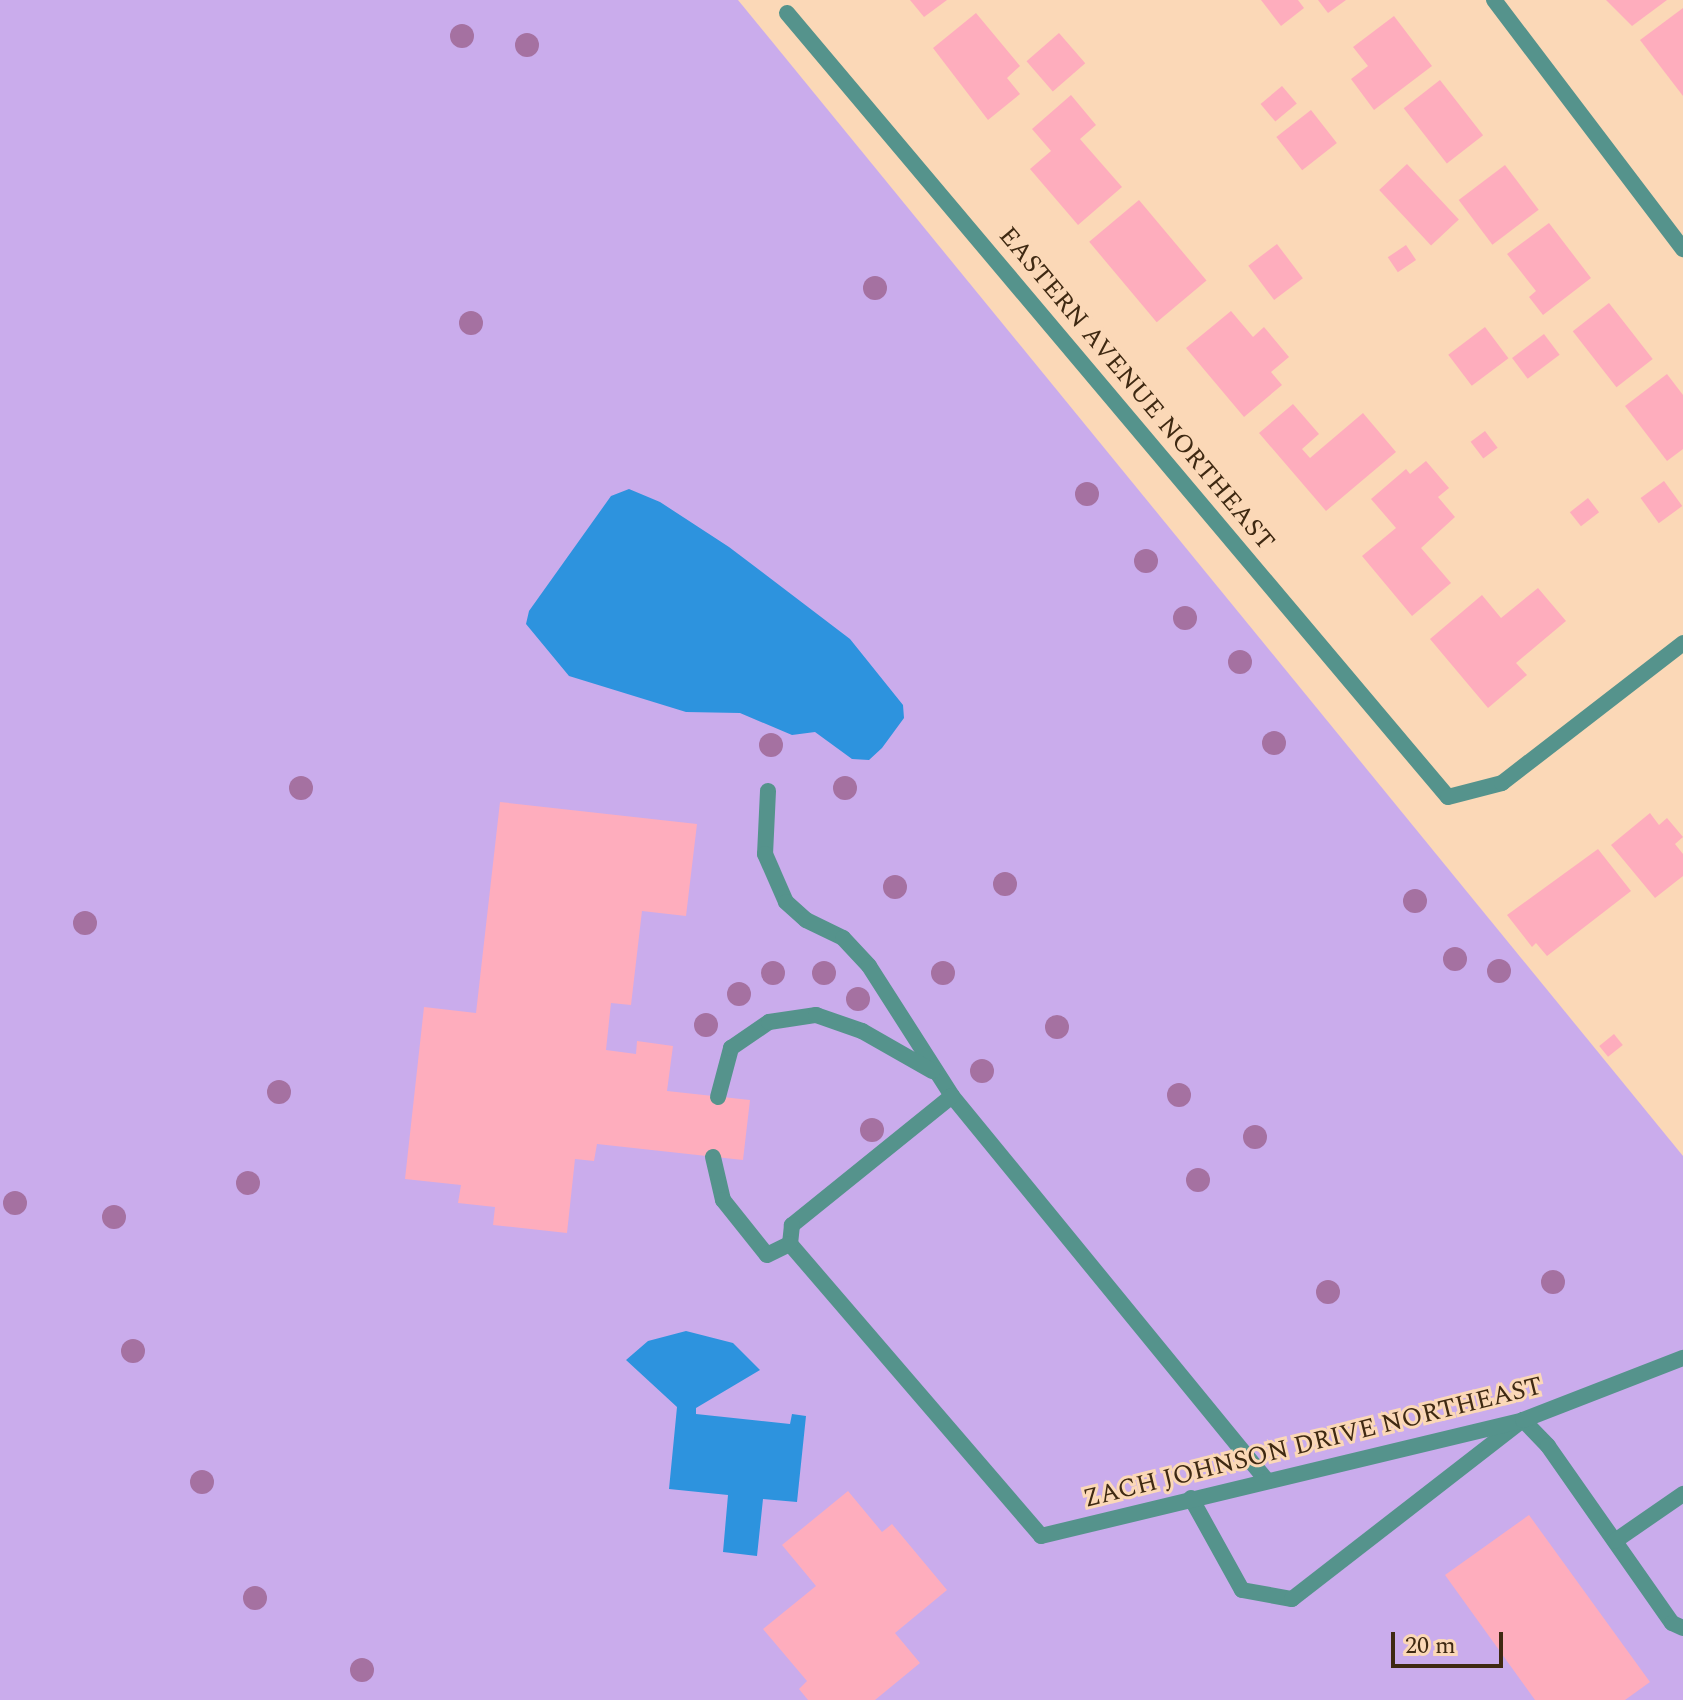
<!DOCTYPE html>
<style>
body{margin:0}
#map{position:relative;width:1683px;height:1700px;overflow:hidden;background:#fbd8b7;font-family:Spectral,serif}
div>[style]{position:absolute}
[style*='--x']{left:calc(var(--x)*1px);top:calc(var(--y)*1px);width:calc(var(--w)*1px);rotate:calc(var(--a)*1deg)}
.green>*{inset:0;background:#caacec}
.water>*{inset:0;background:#2d93de}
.building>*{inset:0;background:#feadbd;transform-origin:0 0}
.service>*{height:16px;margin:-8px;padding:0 8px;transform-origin:8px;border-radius:8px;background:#55938c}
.minor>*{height:16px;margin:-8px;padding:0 8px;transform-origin:8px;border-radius:8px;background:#55938c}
.trees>*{width:24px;height:24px;margin:-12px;border-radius:50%;background:#a571a1}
span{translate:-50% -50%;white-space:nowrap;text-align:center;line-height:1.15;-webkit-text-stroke:6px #fbd8b7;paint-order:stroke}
.street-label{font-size:26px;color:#3f2912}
.scale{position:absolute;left:1391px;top:1632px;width:112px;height:36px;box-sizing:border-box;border:4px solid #3f2912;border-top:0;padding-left:10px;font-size:24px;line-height:28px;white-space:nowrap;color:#3f2912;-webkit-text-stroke:6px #fbd8b7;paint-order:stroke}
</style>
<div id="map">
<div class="green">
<div style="clip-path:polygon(0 0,738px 0,1683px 1156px,1683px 1700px,0 1700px)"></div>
</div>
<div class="water">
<div style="clip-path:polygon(629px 489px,660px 502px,729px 547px,850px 639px,903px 705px,904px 718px,882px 748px,869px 760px,852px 759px,815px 732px,792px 735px,740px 713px,686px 712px,569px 676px,526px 624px,529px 611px,611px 496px)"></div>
<div style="clip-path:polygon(686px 1331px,733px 1343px,760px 1370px,696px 1408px,696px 1414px,790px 1424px,792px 1414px,806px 1416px,797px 1502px,763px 1499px,757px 1556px,723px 1552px,728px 1495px,669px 1489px,677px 1407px,626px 1360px,648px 1341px)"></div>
</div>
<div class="building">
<div style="clip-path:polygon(910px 0,947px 0,924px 17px)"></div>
<div style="clip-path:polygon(1261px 0,1298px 0,1304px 8px,1281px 26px)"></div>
<div style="clip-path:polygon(1318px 0,1346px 0,1328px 13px)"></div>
<div style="clip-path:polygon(1606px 0,1667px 0,1632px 26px)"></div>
<div style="clip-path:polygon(1683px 8px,1683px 96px,1640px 40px)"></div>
<div style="clip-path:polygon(976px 13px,1020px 66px,1007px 78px,1020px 94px,988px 120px,933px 48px)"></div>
<div style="clip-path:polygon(1394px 16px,1432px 66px,1374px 110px,1351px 79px,1368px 66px,1353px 47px)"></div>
<div style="left:1059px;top:33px;width:40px;height:43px;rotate:49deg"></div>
<div style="left:1440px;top:80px;width:70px;height:46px;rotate:52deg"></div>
<div style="left:1282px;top:86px;width:23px;height:28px;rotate:50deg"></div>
<div style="clip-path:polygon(1071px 95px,1096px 125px,1080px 139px,1122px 187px,1078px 225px,1030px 169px,1051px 151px,1032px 129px)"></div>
<div style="left:1311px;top:110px;width:42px;height:44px;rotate:52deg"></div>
<div style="left:1407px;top:164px;width:76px;height:38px;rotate:47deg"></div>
<div style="left:1505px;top:165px;width:56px;height:58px;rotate:53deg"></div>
<div style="left:1139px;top:200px;width:105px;height:65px;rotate:50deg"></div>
<div style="clip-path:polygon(1549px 223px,1591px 278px,1543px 315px,1529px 297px,1536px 291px,1507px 254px)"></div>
<div style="left:1277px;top:244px;width:43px;height:36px;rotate:53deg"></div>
<div style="left:1406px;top:245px;width:18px;height:22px;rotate:56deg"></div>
<div style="left:1609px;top:303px;width:71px;height:46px;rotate:52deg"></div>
<div style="clip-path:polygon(1231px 311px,1253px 337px,1264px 327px,1289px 357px,1271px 372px,1282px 385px,1244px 417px,1186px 348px)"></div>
<div style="left:1485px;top:327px;width:39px;height:46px;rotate:53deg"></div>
<div style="left:1544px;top:334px;width:26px;height:40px;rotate:53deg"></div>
<div style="clip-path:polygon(1667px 374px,1683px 395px,1683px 449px,1667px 461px,1625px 406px)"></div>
<div style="clip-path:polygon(1293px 404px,1319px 434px,1302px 449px,1310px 458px,1363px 413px,1396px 452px,1326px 511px,1259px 433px)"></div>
<div style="left:1485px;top:431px;width:21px;height:18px;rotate:53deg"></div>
<div style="clip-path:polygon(1426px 461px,1449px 488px,1438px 497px,1455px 517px,1421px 548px,1451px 583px,1412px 616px,1362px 556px,1396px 528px,1371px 499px,1406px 469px,1410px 474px)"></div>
<div style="left:1664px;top:481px;width:31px;height:29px;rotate:54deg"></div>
<div style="left:1588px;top:498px;width:18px;height:23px;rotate:52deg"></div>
<div style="clip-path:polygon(1538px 588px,1566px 621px,1516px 663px,1527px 675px,1488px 708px,1430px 639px,1482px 595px,1501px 618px)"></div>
<div style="clip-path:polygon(500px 802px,697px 824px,686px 916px,642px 911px,631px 1005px,611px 1003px,606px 1050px,636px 1054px,637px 1041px,673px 1046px,667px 1091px,750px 1100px,743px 1160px,597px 1144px,594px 1161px,575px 1159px,567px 1233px,493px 1225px,495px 1207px,458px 1203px,461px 1185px,405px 1179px,424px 1007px,476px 1013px)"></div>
<div style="clip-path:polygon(1650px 813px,1659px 825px,1667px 818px,1683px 837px,1675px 844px,1683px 854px,1683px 876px,1655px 898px,1611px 845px)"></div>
<div style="clip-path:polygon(1598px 849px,1631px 891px,1547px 956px,1536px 943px,1532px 947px,1507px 915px)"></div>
<div style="left:1614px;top:1034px;width:14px;height:19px;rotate:51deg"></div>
<div style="clip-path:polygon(848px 1491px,882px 1532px,892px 1524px,947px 1590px,895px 1633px,920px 1663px,875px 1700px,808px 1700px,799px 1689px,807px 1681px,763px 1629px,816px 1586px,782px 1545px)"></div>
<div style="clip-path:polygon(1529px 1515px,1650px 1682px,1625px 1700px,1535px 1700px,1445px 1575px)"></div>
</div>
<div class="service">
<div style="--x:768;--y:791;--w:63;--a:92.7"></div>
<div style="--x:765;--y:854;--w:52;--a:66.4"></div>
<div style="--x:786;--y:902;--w:27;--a:42"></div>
<div style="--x:806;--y:920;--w:41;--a:25.9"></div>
<div style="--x:843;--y:938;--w:38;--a:47"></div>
<div style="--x:869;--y:966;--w:154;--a:57.4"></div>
<div style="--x:952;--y:1096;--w:496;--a:50.7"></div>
<div style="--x:952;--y:1096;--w:206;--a:141.1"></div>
<div style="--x:792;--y:1225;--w:19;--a:96"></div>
<div style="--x:790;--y:1244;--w:385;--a:49.3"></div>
<div style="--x:718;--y:1097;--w:51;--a:-75.1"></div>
<div style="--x:731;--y:1048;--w:46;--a:-34.4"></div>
<div style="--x:769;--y:1022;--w:48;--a:-8.5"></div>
<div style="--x:816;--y:1015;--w:49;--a:19.2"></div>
<div style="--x:862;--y:1031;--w:81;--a:29.7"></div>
<div style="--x:713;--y:1157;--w:44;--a:76.9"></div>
<div style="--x:723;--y:1200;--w:70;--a:51.3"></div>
<div style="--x:767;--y:1255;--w:25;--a:-26"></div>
<div style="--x:1191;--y:1498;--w:105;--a:61"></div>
<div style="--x:1242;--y:1590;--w:51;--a:10.2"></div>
<div style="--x:1292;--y:1599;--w:292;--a:-37.8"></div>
<div style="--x:1523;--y:1420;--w:36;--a:46"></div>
<div style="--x:1548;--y:1446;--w:216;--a:55"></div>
<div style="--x:1672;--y:1623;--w:12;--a:24"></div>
<div style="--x:1615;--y:1541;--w:83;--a:-34.7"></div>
</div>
<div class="minor">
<div style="--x:1494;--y:0;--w:313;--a:52.8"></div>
<div style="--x:787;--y:13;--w:1025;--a:49.87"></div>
<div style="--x:1448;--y:797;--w:56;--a:-14.5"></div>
<div style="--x:1502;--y:783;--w:229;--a:-37.7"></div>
<div style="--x:1041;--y:1536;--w:496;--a:-13.5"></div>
<div style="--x:1523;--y:1420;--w:172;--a:-21.2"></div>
</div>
<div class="trees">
<div style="left:462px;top:36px"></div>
<div style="left:527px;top:45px"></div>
<div style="left:875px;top:288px"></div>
<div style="left:471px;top:323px"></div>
<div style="left:1087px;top:494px"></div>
<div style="left:1146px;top:561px"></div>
<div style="left:1185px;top:618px"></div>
<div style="left:1240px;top:662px"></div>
<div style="left:1274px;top:743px"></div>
<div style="left:771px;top:745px"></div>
<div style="left:301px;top:788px"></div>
<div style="left:845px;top:788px"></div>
<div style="left:1005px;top:884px"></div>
<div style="left:895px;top:887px"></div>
<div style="left:1415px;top:901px"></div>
<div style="left:85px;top:923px"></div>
<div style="left:1455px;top:959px"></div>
<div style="left:1499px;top:971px"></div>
<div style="left:773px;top:973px"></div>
<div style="left:824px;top:973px"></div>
<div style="left:943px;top:973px"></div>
<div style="left:739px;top:994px"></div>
<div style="left:858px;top:999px"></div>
<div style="left:706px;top:1025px"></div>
<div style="left:1057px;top:1027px"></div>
<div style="left:982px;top:1071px"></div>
<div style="left:279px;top:1092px"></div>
<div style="left:1179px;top:1095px"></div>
<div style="left:872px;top:1130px"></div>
<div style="left:1255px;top:1137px"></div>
<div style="left:1198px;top:1180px"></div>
<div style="left:248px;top:1183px"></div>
<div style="left:15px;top:1203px"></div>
<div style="left:114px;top:1217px"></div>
<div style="left:1553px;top:1282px"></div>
<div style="left:1328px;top:1292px"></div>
<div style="left:133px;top:1351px"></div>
<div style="left:202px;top:1482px"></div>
<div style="left:255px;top:1598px"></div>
<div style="left:362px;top:1670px"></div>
</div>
<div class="street-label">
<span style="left:1136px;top:389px;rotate:50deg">EASTERN AVENUE NORTHEAST</span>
<span style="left:1313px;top:1443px;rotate:-14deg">ZACH JOHNSON DRIVE NORTHEAST</span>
</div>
<div class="scale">20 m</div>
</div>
